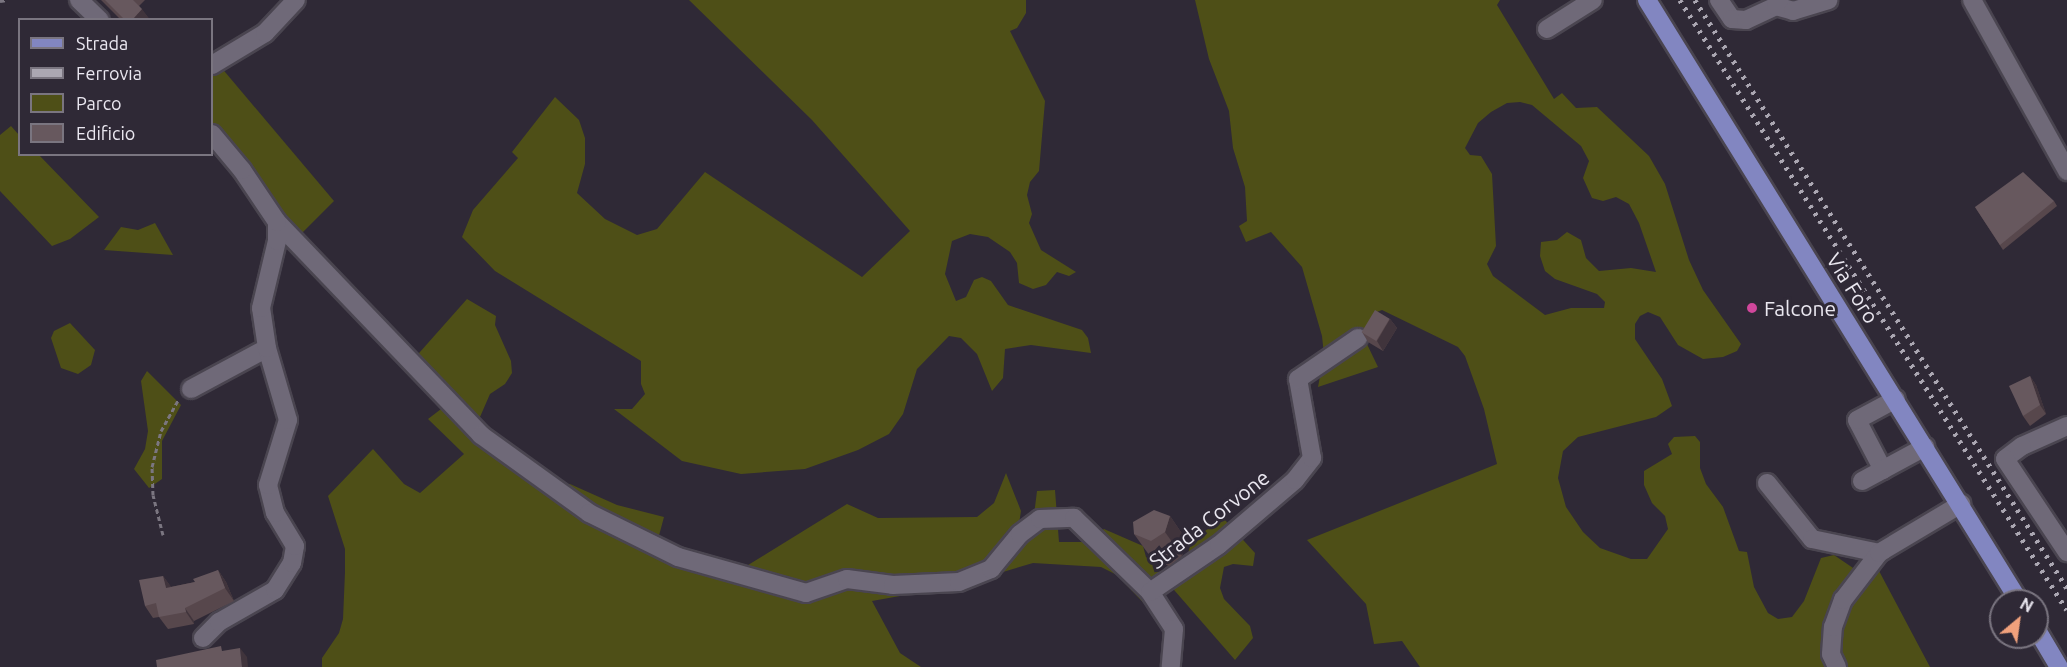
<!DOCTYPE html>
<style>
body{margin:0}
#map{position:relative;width:2067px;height:667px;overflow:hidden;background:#2f2936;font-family:Ubuntu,sans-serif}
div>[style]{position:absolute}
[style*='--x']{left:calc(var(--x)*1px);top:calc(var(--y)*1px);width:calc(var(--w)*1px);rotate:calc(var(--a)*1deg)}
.green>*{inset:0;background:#4e4f17}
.path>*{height:3px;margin-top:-1.5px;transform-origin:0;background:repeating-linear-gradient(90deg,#7b7681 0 4.5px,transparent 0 7.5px)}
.roads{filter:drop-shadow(2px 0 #4a4550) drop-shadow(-2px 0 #4a4550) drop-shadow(0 2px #4a4550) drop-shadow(0 -2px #4a4550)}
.minor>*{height:18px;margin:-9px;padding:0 9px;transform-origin:9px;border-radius:9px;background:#6f6978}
.major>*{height:18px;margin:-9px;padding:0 9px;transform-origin:9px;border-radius:9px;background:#8286c1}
.rail>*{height:4.5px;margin-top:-2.25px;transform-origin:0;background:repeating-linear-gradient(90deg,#aba7b2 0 3px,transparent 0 9px)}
.wall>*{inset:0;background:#57474c}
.shaded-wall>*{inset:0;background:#40343c}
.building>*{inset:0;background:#67585e;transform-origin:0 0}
.dots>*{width:16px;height:16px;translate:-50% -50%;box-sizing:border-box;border:3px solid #2f2936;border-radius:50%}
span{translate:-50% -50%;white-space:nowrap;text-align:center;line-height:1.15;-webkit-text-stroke:6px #2f2936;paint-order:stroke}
.street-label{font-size:21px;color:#eae7f0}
.poi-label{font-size:21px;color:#eae7f0}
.left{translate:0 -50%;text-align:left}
.legend{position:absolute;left:18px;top:18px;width:195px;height:138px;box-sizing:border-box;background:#2f2936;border:2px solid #7a7580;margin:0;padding:8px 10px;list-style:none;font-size:18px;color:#eae7f0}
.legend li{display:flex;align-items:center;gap:12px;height:30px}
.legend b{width:30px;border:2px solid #7a7580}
.north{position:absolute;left:1989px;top:589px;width:60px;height:60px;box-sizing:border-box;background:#2f2936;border:2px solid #7a7580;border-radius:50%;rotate:29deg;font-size:16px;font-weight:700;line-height:24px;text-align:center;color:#eae7f0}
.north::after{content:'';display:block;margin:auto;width:21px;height:27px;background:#f1a17c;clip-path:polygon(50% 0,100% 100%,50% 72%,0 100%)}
</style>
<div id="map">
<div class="green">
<div style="clip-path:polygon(689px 0,1026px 0,1026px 13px,1017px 28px,1010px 31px,1045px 101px,1039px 171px,1030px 182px,1027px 195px,1032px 214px,1029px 223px,1041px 250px,1076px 272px,1069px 276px,1057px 272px,1046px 285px,1033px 289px,1019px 283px,1017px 263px,1010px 252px,988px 237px,970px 234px,952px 241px,945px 274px,956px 301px,966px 297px,974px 280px,982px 277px,991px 281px,1008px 305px,1082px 330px,1088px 338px,1091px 353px,1031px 345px,1005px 349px,1003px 378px,992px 391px,977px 354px,961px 338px,949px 336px,917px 369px,903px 414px,889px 434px,858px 450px,805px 469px,741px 474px,682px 461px,614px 409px,632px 409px,645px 394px,641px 384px,641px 361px,495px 271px,462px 237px,473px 210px,518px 158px,512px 152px,555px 97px,579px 120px,585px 138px,585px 164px,577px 193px,605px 219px,637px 235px,657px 229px,705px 172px,862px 277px,910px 231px,812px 120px)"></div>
<div style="clip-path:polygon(evenodd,1195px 0,1500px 0,1497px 5px,1554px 99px,1562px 93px,1576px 108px,1597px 107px,1649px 156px,1665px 184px,1689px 260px,1703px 290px,1741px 344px,1737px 351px,1723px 357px,1703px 359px,1678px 345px,1660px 317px,1648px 312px,1640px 316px,1635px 324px,1635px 339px,1662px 379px,1672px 406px,1656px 417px,1578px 437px,1563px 451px,1558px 478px,1566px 507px,1583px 532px,1600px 548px,1631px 559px,1647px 559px,1668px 529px,1665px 516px,1652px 503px,1644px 485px,1644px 471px,1672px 454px,1668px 444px,1674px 437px,1695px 436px,1700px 442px,1700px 468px,1706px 484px,1723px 507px,1739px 551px,1747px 552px,1754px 587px,1768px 613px,1778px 619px,1792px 617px,1804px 601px,1821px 558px,1834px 555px,1856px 570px,1871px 574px,1878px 569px,1930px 667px,1420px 667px,1402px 641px,1374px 644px,1366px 604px,1307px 540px,1497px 464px,1484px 409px,1465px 356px,1458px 347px,1382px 310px,1377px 312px,1365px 340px,1378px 367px,1318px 387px,1324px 355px,1322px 336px,1302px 267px,1271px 232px,1246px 242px,1239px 226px,1247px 221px,1245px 187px,1233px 148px,1229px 111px,1209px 59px,1195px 0,1520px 102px,1532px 105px,1581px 146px,1589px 161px,1583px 178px,1592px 198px,1603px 201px,1616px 197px,1629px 204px,1639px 223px,1656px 272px,1631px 268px,1599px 271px,1586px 258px,1581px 240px,1567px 232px,1557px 240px,1541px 242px,1540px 256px,1545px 271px,1555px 279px,1597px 294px,1605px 302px,1604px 308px,1571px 308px,1545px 315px,1493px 276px,1487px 264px,1496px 246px,1492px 174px,1481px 156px,1470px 155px,1465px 148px,1478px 123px,1491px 112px,1507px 103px,1520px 102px)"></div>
<div style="clip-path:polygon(220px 66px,334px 201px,297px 238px,212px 128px,212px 70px)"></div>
<div style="clip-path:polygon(11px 126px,19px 135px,20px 154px,39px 155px,99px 217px,70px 239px,52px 246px,0 191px,0 135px)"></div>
<div style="clip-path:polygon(155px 223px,173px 255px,104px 250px,121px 227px,138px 230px)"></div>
<div style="clip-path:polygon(467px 299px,496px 316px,495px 325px,511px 361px,512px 373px,505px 384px,490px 394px,480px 417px,466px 420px,553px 484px,570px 484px,617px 505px,664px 517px,657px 543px,740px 570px,847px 504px,878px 518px,977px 517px,994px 503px,1006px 473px,1021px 511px,1019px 524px,1032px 531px,1037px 491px,1055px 490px,1059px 542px,1085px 542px,1104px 529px,1143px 546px,1146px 557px,1166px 574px,1186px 561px,1192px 539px,1224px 519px,1255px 553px,1253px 566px,1233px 564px,1224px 567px,1220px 588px,1224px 599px,1250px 626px,1253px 638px,1235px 660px,1168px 583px,1153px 592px,1156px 616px,1117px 575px,1101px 567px,1033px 563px,956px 586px,872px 601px,900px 653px,921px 667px,322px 667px,322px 658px,339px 633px,343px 619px,345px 572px,345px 549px,328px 496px,373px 449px,404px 484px,420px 493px,464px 454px,428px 419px,445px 406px,412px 361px)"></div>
<div style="clip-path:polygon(70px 323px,95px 350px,91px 365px,78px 374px,61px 368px,51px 338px,54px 331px)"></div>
<div style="clip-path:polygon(147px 371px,181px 405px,162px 441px,162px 479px,149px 488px,134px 469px,145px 449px,148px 431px,141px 381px)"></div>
</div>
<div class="path">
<div style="--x:0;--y:1;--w:7;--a:-8"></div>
<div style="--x:163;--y:535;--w:41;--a:-104"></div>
<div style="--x:153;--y:495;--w:28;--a:-92"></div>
<div style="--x:152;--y:467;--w:37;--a:-76"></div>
<div style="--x:161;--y:431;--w:35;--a:-61"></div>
</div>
<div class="roads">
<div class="minor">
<div style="--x:79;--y:0;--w:29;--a:44"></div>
<div style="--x:1719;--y:0;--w:23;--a:56"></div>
<div style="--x:1732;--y:19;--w:14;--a:4"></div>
<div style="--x:1746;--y:20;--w:33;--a:-25"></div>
<div style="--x:1776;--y:6;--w:18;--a:16"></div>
<div style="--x:1793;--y:11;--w:37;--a:-17"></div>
<div style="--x:1972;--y:0;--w:196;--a:60.9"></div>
<div style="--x:1547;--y:29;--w:54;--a:-32.2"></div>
<div style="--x:212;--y:65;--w:62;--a:-31.1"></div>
<div style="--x:265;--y:33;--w:45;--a:-46.8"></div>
<div style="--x:277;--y:222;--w:295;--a:46.2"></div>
<div style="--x:481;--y:435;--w:133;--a:35.8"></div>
<div style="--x:589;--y:513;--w:99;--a:26.3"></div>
<div style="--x:678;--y:557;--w:133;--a:15.7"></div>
<div style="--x:806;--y:593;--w:43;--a:-18.9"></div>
<div style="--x:847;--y:579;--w:46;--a:7.4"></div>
<div style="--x:893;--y:585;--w:66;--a:-2.6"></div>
<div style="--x:959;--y:582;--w:35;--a:-22"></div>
<div style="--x:991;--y:569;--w:45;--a:-50.4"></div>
<div style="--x:1020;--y:534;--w:25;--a:-37"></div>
<div style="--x:1040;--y:519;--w:34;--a:-2"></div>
<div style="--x:1074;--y:518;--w:106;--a:44.2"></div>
<div style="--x:1150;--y:592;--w:44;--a:57"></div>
<div style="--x:1174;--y:629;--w:38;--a:95"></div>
<div style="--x:191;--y:389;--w:86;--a:-28.3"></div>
<div style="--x:2067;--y:426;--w:49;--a:156"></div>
<div style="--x:2022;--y:446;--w:21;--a:143"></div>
<div style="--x:2005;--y:459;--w:112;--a:56.3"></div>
<div style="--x:1883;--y:470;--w:56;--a:-117.5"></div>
<div style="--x:1857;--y:420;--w:44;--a:-28.3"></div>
<div style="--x:1862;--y:481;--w:72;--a:-28.4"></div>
<div style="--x:1767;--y:483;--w:72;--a:51.2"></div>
<div style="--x:1812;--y:539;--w:68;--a:11.8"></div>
<div style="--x:1150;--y:592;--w:83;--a:-34.3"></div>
<div style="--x:1219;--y:545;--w:100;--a:-40.5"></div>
<div style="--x:1295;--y:480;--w:28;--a:-52"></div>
<div style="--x:1312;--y:458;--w:80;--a:-100"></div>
<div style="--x:1298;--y:379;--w:73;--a:-34.3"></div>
<div style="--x:203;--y:638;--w:23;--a:-45"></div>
<div style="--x:219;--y:622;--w:64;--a:-29.7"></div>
<div style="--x:275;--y:590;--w:32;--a:-58"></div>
<div style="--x:292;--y:563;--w:17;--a:-80"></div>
<div style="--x:295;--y:546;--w:39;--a:-121"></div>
<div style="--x:275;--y:513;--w:29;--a:-104"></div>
<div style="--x:268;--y:485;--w:68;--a:-72.9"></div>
<div style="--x:288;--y:420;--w:75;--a:-106.3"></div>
<div style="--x:267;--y:348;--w:40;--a:-98.5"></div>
<div style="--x:261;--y:308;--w:69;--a:-76.6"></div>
<div style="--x:277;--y:241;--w:19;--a:-90"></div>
<div style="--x:277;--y:222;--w:63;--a:-123.9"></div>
<div style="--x:242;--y:170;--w:47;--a:-129.8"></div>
<div style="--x:1837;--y:667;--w:14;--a:-115"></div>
<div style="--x:1831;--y:654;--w:27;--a:-86"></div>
<div style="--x:1833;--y:627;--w:29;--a:-70"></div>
<div style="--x:1843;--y:600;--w:59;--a:-52.5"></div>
<div style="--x:1879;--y:553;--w:96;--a:-30.9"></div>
</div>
<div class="major">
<div style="--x:1647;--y:0;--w:707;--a:58.24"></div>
<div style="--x:2037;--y:630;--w:43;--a:59.3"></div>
</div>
</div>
<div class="rail">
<div style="--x:1680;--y:0;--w:722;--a:57.61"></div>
<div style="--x:1695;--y:0;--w:696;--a:57.68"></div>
</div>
<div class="wall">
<div style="clip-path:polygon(101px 0,145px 0,139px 6px,150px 20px,121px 20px)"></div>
<div style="clip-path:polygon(2054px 201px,2057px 206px,2003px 250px,1975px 207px)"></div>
<div style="clip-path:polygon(1390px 319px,1397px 328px,1383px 351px,1368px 342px,1362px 332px)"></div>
<div style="clip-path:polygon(2030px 376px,2036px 385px,2046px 414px,2030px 426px,2023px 416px)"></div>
<div style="clip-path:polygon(1170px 516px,1187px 541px,1182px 556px,1169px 566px,1152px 559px,1134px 534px)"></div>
<div style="clip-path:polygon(218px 570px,226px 582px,234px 601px,194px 621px,194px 624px,168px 629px,159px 617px,153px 618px,145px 606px,163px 576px,171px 587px,195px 582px)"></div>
</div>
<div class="shaded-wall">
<div style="clip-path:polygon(142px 9px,150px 20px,132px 20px)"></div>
<div style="clip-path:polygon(1390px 319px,1397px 328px,1383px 351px,1377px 341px)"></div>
<div style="clip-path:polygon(2030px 376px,2036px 385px,2046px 414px,2040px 405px)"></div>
<div style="clip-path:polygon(1170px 516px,1187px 541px,1182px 556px,1165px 532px)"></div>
<div style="clip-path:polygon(218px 570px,226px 582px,234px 601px,225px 588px)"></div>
<div style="clip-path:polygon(163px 576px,172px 588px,166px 588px)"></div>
<div style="clip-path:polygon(185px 608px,194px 621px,194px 624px,186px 612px)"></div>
<div style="clip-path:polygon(240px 648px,247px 657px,248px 667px,242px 667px)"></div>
</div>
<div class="building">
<div style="clip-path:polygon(105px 0,133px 0,142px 9px,132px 20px,125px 20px)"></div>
<div style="clip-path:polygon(2023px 172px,2054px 201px,2000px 245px,1975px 207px)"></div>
<div style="left:1375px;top:310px;width:17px;height:26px;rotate:31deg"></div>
<div style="clip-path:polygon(2030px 376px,2040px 405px,2023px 416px,2009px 386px)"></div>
<div style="clip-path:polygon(1154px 510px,1170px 516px,1165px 532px,1151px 541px,1134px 534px,1133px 522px)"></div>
<div style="clip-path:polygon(218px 570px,225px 588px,185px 608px,186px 612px,159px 617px,156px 603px,145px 606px,139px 580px,163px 576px,166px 588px,195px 582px,193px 579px)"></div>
<div style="clip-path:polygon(221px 646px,222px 651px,240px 648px,242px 667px,157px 667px,156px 660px)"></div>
</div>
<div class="dots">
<div style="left:1752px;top:308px;background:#d1479c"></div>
</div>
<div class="street-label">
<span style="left:1853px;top:288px;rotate:58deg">Via Foro</span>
<span style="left:1209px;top:519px;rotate:-38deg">Strada Corvone</span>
</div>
<div class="poi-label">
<span class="left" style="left:1764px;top:308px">Falcone</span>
</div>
<ul class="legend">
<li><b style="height:8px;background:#8286c1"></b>Strada</li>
<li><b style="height:8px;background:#aba7b2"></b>Ferrovia</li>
<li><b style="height:16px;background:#4e4f17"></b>Parco</li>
<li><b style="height:16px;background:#67585e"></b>Edificio</li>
</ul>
<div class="north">N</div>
</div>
